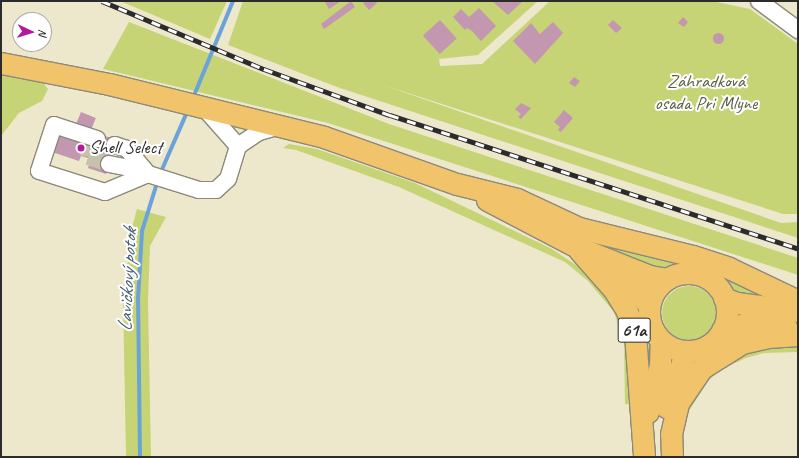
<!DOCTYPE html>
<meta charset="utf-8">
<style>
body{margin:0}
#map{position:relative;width:799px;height:458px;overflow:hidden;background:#ede7cb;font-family:Caveat,sans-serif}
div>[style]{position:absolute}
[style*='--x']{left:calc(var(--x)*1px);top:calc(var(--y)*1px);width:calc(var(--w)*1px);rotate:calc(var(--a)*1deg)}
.green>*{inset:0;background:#c6d476}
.round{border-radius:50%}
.stream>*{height:4px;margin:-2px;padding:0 2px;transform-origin:2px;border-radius:2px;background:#69a3d9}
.building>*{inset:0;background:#c297af;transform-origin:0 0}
.minor-tunnel>*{height:16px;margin-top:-8px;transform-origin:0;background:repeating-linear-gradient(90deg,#c6c1ab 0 16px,transparent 0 24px)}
.roads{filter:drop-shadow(1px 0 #8c897b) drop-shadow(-1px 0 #8c897b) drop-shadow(0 1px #8c897b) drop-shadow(0 -1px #8c897b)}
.minor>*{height:16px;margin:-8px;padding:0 8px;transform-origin:8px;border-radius:8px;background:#fff}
.major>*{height:21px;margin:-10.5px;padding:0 10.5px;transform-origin:10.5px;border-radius:10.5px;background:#f1c36a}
.major>.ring{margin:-10.5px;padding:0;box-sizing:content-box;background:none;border:21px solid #f1c36a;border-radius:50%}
.rail>*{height:4.5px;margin-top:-2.25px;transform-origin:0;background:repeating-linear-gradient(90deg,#fff 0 9px,#2b2b2b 0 18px);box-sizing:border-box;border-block:1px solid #2b2b2b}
.dots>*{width:11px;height:11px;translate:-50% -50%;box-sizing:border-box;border:2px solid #fff;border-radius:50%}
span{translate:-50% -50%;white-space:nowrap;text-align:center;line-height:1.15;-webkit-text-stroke:4px #fff;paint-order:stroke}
.shield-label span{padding:1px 3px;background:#fff;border:1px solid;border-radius:3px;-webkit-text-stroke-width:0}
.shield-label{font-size:18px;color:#2b2b2b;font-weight:700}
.park-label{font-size:19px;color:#5a5e42}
.poi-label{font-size:19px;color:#2b2b2b}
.left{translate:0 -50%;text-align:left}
.water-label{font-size:20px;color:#445b71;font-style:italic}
.frame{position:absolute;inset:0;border:2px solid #2b2b2b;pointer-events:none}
.north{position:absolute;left:12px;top:12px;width:40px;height:40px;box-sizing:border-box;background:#fff;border:1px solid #aaa;border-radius:50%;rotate:94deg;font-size:11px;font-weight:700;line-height:16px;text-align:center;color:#2b2b2b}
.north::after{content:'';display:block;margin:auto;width:14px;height:18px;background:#b5179e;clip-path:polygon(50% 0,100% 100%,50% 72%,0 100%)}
</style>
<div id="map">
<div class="green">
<div style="clip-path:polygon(120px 1px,227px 1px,210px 39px)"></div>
<div style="clip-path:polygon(243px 1px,538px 1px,478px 55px,439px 59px,440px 66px,482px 64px,550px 1px,712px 1px,750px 9px,798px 44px,798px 214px,783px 214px,383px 85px,781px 223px,798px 222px,798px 238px,337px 87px,228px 45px)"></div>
<div style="clip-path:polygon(129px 22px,389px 124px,798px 258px,798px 275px,328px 123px,103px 69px)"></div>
<div style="clip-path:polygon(1px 74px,41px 80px,48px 89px,42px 101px,19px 113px,1px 136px)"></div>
<div style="clip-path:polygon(289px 144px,317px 149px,415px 183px,552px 249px,594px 277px,625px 324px,632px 405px,625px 404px,624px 343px,614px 312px,588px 281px,565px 262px,399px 187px,296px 150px,283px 148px)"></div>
<div style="clip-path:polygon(137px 209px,166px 217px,150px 246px,148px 300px,151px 457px,126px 457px,123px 300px,132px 228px)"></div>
<div style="clip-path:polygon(581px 235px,689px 260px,788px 303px,761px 301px,729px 290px,718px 276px,694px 266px,680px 265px,666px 270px,647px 269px)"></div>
<div class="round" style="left:662px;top:286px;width:54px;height:54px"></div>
<div style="clip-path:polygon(622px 291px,639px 300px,654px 350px,645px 397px)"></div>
<div style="clip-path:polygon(798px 343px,798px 352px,764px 353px,746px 358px,720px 370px,708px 381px,687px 414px,682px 413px,700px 381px,751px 349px)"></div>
</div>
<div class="stream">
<div style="--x:193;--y:98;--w:105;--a:-67.6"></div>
<div style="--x:160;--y:174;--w:70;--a:-66.4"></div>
<div style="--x:140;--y:457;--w:158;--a:-90.7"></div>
<div style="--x:138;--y:299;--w:68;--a:-86.6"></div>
<div style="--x:142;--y:231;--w:53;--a:-72.6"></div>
</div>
<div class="building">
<div style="clip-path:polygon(327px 1px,341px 1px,329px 9px,325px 2px)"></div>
<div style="clip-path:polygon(351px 1px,355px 7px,324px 29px,321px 24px)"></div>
<div style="clip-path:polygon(366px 1px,376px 1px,377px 3px,369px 10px,363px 3px)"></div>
<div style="clip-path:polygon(492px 1px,523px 1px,508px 15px)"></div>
<div style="clip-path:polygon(479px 8px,496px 26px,481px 41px,472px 31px,467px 28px,465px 30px,453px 17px,461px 9px,469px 17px)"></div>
<div style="clip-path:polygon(683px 17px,688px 22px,684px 27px,678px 23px)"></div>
<div style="left:440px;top:20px;width:25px;height:23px;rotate:48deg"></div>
<div style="clip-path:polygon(613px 20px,622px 28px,616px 33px,608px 25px)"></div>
<div style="clip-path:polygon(553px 22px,563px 33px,535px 64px,513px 41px,531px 23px,540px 34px)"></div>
<div class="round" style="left:712.5px;top:32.5px;width:11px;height:11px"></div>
<div style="clip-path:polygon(574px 77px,580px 81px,575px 87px,569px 83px)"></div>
<div style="clip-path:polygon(521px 103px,531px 108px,521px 119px,518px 117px,521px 114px,515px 109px)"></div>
<div style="clip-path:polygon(564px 110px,573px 118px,561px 132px,558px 130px,560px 127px,554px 122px)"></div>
<div style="left:81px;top:112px;width:16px;height:14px;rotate:22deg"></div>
<div style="clip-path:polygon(58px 132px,99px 134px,117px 140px,106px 174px,88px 168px,91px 159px,81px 156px,79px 161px,52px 152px)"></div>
</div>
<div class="minor-tunnel">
<div style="--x:90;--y:145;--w:12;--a:99"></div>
<div style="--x:88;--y:157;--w:22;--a:18"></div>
</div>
<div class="roads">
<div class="minor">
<div style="--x:759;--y:1;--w:49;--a:36.6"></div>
<div style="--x:205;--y:109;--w:50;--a:48.3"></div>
<div style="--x:97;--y:139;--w:45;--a:-162"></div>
<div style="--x:54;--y:125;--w:48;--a:108.1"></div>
<div style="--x:39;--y:171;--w:69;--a:17.7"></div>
<div style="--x:105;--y:192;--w:47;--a:-22.7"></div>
<div style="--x:148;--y:174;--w:33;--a:-130"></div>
<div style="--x:127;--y:149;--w:13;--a:-162"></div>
<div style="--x:109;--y:164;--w:36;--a:11"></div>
<div style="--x:148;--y:174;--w:53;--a:17.4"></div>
<div style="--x:199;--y:190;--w:17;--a:0"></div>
<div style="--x:216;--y:190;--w:16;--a:-43"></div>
<div style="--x:228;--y:179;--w:34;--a:-73"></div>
<div style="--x:238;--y:146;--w:25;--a:-34"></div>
<div style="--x:259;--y:132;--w:22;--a:-16"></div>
</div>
<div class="major">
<div style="--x:1;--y:63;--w:110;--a:11"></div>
<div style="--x:109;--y:84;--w:221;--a:13.8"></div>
<div style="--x:324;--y:137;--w:141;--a:19.5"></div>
<div style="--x:457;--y:184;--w:62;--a:14"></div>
<div style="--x:517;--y:199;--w:68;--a:25.1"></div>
<div style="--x:579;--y:228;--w:117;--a:13.8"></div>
<div style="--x:693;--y:256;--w:38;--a:18"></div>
<div style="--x:729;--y:268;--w:76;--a:25.6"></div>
<div style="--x:487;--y:200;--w:102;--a:27.6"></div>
<div style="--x:577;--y:247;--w:79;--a:21.7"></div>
<div style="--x:650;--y:276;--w:17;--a:10"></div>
<div style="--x:579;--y:250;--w:53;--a:48.8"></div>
<div style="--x:614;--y:290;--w:22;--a:58"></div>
<div style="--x:626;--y:309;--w:26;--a:69"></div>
<div style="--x:635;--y:333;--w:124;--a:85.8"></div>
<div style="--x:606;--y:269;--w:42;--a:36.3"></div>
<div style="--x:640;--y:294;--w:15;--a:53"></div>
<div class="ring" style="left:649px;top:273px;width:57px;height:57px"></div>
<div style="--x:724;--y:298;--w:14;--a:21"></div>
<div style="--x:737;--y:303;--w:62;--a:7.5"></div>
<div style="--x:722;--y:330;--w:24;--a:-15"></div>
<div style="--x:745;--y:324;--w:42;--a:5.4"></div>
<div style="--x:666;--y:407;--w:59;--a:-70.3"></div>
<div style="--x:648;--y:412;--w:49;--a:-75.7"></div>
<div style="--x:660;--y:365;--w:25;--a:-88"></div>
<div style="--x:672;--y:457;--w:23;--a:-92"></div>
<div style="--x:671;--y:434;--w:32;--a:-77"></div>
<div style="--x:678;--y:403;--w:42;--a:-55.6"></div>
<div style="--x:702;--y:368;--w:47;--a:-32"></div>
<div style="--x:742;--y:343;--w:27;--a:-13"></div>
<div style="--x:768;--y:337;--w:30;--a:-4"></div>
</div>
</div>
<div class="rail">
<div style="--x:102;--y:1;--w:176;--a:22.8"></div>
<div style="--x:264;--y:69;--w:134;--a:20.1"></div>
<div style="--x:390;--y:115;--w:429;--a:18.1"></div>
</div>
<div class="dots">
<div style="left:81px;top:148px;background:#b5179e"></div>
</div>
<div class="shield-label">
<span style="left:634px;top:330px">61a</span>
</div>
<div class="park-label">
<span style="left:706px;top:93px">Záhradková<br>osada Pri Mlyne</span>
</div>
<div class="poi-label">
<span class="left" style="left:89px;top:148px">Shell Select</span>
</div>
<div class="water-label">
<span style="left:127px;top:280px;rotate:-87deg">Lavičkový potok</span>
</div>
<div class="frame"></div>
<div class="north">N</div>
</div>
